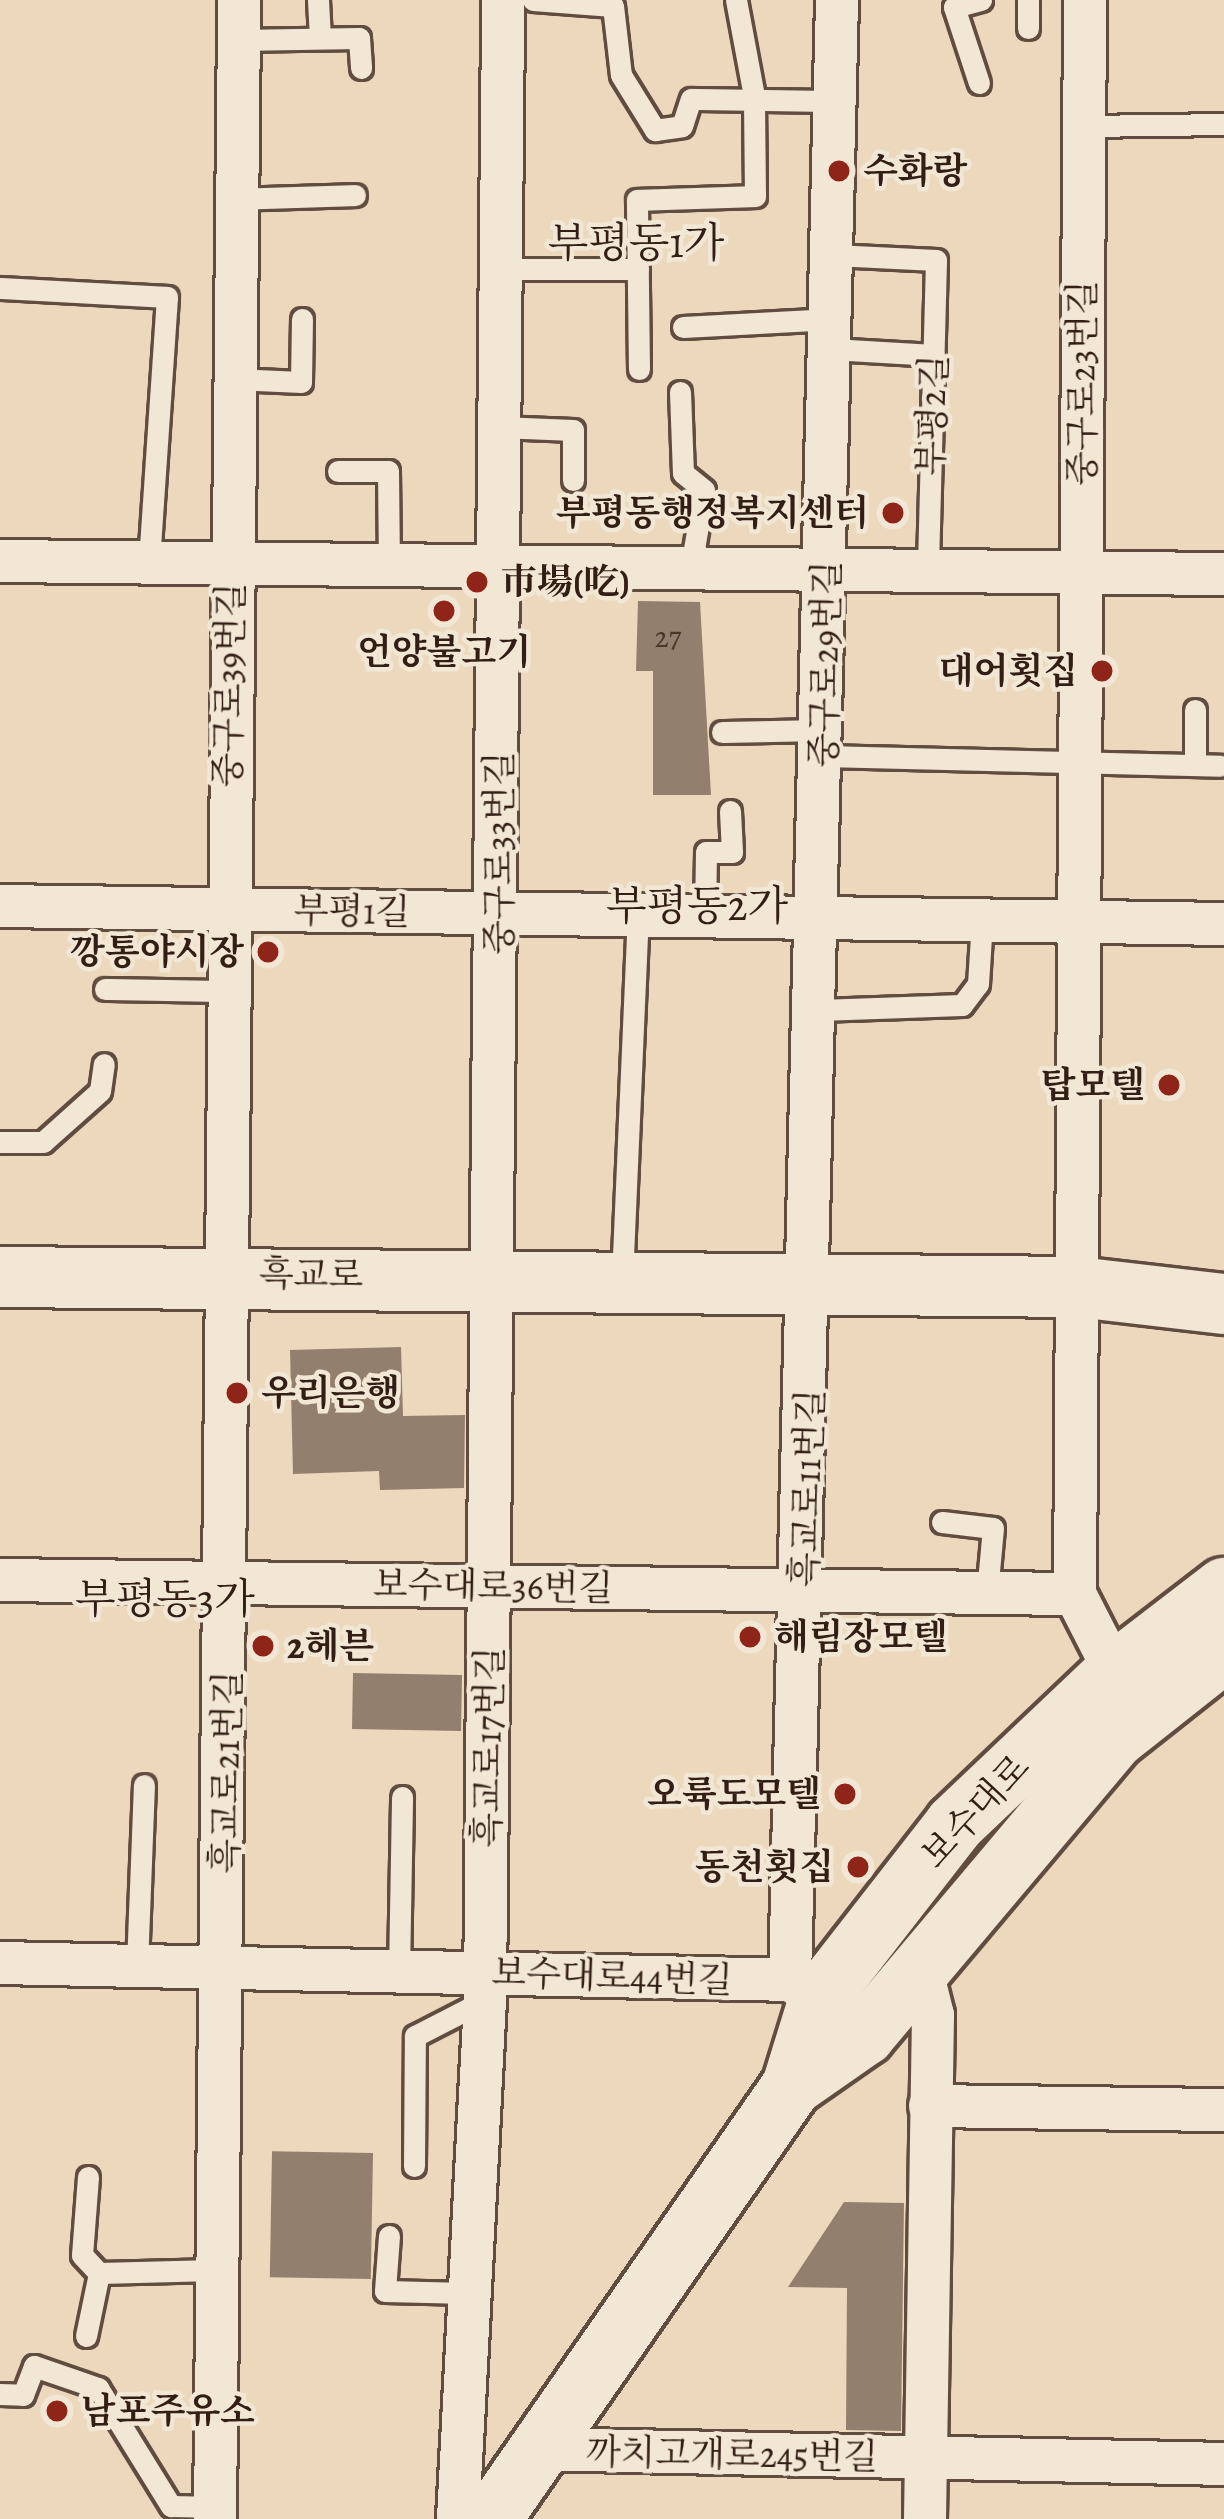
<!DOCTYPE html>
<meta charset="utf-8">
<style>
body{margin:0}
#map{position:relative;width:1224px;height:2519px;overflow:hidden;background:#ebd8bd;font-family:Alegreya,"Noto Serif KR",serif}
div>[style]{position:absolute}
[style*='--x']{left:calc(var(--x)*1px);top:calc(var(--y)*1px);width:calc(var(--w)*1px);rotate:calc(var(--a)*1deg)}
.building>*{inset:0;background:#937f6d;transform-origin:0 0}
.roads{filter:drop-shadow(3px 0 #614c40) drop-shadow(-3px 0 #614c40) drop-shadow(0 3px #614c40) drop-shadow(0 -3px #614c40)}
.service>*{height:21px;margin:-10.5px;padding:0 10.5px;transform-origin:10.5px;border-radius:10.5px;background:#f2e6d4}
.minor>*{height:42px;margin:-21px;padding:0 21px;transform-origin:21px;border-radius:21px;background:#f2e6d4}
.secondary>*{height:60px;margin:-30px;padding:0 30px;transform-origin:30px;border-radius:30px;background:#f2e6d4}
.dots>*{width:33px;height:33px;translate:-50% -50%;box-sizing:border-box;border:6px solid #f2e6d4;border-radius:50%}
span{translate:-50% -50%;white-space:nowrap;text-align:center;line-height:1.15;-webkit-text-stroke:9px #f2e6d4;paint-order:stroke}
.number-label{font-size:30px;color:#4b362c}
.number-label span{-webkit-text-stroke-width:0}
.poi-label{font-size:36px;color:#331e16;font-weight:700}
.left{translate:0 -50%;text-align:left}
.right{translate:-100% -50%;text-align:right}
.street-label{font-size:36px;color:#331e16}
.quarter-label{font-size:42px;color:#331e16}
</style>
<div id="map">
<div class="building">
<div style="clip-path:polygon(638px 601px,700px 602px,711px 795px,653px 795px,653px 671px,636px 671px)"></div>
<div style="clip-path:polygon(401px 1347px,403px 1416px,465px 1415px,464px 1488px,380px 1490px,379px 1471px,293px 1474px,290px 1350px)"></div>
<div style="left:353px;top:1673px;width:109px;height:56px;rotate:1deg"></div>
<div style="left:373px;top:2153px;width:126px;height:101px;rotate:91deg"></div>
<div style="clip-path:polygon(844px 2202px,904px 2203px,901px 2431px,846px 2430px,847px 2288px,788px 2287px)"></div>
</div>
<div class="roads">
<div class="service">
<div style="--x:318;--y:0;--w:38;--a:87"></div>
<div style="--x:533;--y:0;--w:80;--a:4.3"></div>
<div style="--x:613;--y:6;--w:69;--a:83.4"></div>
<div style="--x:621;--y:75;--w:65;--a:58.3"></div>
<div style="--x:655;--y:130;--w:27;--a:-8"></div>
<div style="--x:682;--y:126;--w:28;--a:-72"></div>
<div style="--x:691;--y:99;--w:145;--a:0.8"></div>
<div style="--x:1028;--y:0;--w:28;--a:90"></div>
<div style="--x:238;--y:40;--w:121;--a:-0.9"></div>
<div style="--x:359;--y:38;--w:30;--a:86"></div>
<div style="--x:979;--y:83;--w:80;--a:-108.2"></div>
<div style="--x:954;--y:7;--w:28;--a:-15"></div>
<div style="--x:1084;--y:126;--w:140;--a:-0.8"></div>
<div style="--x:236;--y:199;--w:119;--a:-1.9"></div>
<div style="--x:833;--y:255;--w:103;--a:2.8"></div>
<div style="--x:936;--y:260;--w:310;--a:91.5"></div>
<div style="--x:503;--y:269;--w:135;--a:0"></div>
<div style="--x:0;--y:288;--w:167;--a:3.1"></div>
<div style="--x:167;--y:297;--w:264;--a:93.9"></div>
<div style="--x:683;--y:327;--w:149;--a:-3.1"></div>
<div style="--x:831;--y:349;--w:103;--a:3.3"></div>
<div style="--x:639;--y:369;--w:169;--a:-90.7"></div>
<div style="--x:637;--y:200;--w:118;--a:-1.9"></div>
<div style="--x:755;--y:196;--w:100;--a:-90.6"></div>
<div style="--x:754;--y:96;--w:98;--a:-100.6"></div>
<div style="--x:234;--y:379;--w:67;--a:2.6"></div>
<div style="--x:301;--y:382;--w:63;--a:-89.1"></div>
<div style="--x:680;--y:392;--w:81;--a:87.9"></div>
<div style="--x:683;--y:473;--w:27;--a:39"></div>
<div style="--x:704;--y:490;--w:78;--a:99.6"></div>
<div style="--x:499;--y:427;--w:74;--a:2.3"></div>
<div style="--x:573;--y:430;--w:50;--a:90"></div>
<div style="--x:338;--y:471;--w:50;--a:0"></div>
<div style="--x:388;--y:471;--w:92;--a:89.4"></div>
<div style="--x:1195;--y:710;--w:55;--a:90"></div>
<div style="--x:722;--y:732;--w:101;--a:-1.1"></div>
<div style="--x:824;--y:756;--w:396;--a:1.4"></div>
<div style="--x:705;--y:916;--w:64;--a:-89.1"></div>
<div style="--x:706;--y:852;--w:26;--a:0"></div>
<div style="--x:732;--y:852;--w:41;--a:-92.8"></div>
<div style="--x:105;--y:989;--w:120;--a:1"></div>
<div style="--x:819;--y:1010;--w:143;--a:-2"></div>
<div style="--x:962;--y:1005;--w:26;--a:-53"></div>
<div style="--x:978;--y:984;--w:63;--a:-86.4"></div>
<div style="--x:0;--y:1142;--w:43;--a:0"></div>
<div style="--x:43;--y:1142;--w:76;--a:-41.8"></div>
<div style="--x:100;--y:1091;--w:27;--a:-82"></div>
<div style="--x:622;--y:1279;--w:364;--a:-87.5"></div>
<div style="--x:942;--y:1522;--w:51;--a:6.7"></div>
<div style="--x:993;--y:1528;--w:65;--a:95.3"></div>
<div style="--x:137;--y:1966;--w:181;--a:-87.8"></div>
<div style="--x:399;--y:1972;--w:175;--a:-89"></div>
<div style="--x:414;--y:2166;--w:130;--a:-89.6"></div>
<div style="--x:415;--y:2036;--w:79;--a:-27.2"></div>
<div style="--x:88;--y:2177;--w:78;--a:94.4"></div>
<div style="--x:82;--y:2255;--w:25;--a:47"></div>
<div style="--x:99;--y:2273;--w:115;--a:-1.5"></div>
<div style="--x:389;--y:2236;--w:55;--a:94.2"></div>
<div style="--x:385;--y:2291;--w:82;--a:1.4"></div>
<div style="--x:86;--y:2336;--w:64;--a:-78.3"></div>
<div style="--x:0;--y:2394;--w:23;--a:2"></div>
<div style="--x:23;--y:2395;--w:31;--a:-69"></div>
<div style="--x:34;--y:2366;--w:68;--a:19"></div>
<div style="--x:98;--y:2388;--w:139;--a:58.3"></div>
<div style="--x:171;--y:2506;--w:45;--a:1.3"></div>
</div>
<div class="minor">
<div style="--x:0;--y:561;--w:1224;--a:0.61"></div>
<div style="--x:0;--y:906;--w:1224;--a:0.84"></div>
<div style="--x:0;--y:1580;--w:1075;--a:0.75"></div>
<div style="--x:1075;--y:1594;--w:1594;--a:-89.64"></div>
<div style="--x:1075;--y:1594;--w:88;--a:62.9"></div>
<div style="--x:919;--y:1959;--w:58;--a:76"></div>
<div style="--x:933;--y:2015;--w:504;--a:90.91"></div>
<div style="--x:0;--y:1963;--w:790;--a:1.23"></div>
<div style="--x:790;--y:1980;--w:27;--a:33"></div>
<div style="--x:790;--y:1980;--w:1981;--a:-88.64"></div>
<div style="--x:930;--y:2106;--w:294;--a:0.8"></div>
<div style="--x:538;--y:2449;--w:686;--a:1.25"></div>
<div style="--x:215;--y:2519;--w:2519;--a:-89.45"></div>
<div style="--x:458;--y:2519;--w:520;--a:-87.02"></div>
<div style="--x:485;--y:2000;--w:2000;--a:-89.48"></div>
</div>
<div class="secondary">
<div style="--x:0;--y:1277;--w:1077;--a:0.53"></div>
<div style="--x:1077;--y:1287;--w:148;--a:6.6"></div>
<div style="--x:792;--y:2086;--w:89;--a:-34.9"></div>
<div style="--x:865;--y:2035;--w:387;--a:-49.9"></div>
<div style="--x:1114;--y:1739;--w:140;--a:-38.3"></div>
<div style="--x:491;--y:2519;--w:527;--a:-55.19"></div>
<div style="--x:792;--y:2086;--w:91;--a:-72.8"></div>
<div style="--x:819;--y:1999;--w:222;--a:-52.1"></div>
<div style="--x:955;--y:1824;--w:221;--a:-43.5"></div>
<div style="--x:1115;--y:1672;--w:138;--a:-37.6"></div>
</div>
</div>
<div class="dots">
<div style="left:839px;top:171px;background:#8f2418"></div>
<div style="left:893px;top:513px;background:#8f2418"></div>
<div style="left:477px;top:582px;background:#8f2418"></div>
<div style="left:444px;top:611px;background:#8f2418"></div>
<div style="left:1102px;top:671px;background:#8f2418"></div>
<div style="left:268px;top:952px;background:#8f2418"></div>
<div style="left:1169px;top:1085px;background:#8f2418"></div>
<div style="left:237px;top:1393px;background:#8f2418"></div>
<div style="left:750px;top:1637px;background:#8f2418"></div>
<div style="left:263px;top:1646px;background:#8f2418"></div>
<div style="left:845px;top:1794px;background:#8f2418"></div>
<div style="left:858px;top:1867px;background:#8f2418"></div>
<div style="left:57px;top:2411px;background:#8f2418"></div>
</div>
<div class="number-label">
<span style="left:668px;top:637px">27</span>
</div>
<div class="poi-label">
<span class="left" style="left:863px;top:171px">수화랑</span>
<span class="right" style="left:869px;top:513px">부평동행정복지센터</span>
<span class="left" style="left:501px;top:582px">市場(吃)</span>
<span style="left:444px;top:652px">언양불고기</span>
<span class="right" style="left:1078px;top:671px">대어횟집</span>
<span class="right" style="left:244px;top:952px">깡통야시장</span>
<span class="right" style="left:1145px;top:1085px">탑모텔</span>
<span class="left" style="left:261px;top:1393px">우리은행</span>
<span class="left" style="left:774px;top:1637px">해림장모텔</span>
<span class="left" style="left:287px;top:1646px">2헤븐</span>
<span class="right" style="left:821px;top:1794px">오륙도모텔</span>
<span class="right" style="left:834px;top:1867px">동천횟집</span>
<span class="left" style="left:81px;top:2411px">남포주유소</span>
</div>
<div class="street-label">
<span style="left:1082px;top:383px;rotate:-90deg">중구로23번길</span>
<span style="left:932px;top:415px;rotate:-88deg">부평2길</span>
<span style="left:825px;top:664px;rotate:-89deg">중구로29번길</span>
<span style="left:229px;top:685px;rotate:-89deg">중구로39번길</span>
<span style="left:499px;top:853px;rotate:-90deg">중구로33번길</span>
<span style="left:352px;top:911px;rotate:1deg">부평1길</span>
<span style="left:311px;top:1274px;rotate:1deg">흑교로</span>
<span style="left:807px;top:1488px;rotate:-88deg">흑교로11번길</span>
<span style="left:493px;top:1586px;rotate:1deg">보수대로36번길</span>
<span style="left:488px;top:1747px;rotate:-89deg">흑교로17번길</span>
<span style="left:226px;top:1772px;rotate:-89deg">흑교로21번길</span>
<span style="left:975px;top:1811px;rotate:-47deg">보수대로</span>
<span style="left:612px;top:1976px;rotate:2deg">보수대로44번길</span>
<span style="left:732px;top:2454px;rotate:1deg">까치고개로245번길</span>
</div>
<div class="quarter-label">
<span style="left:636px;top:243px">부평동1가</span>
<span style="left:697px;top:906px">부평동2가</span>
<span style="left:165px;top:1599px">부평동3가</span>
</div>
</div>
